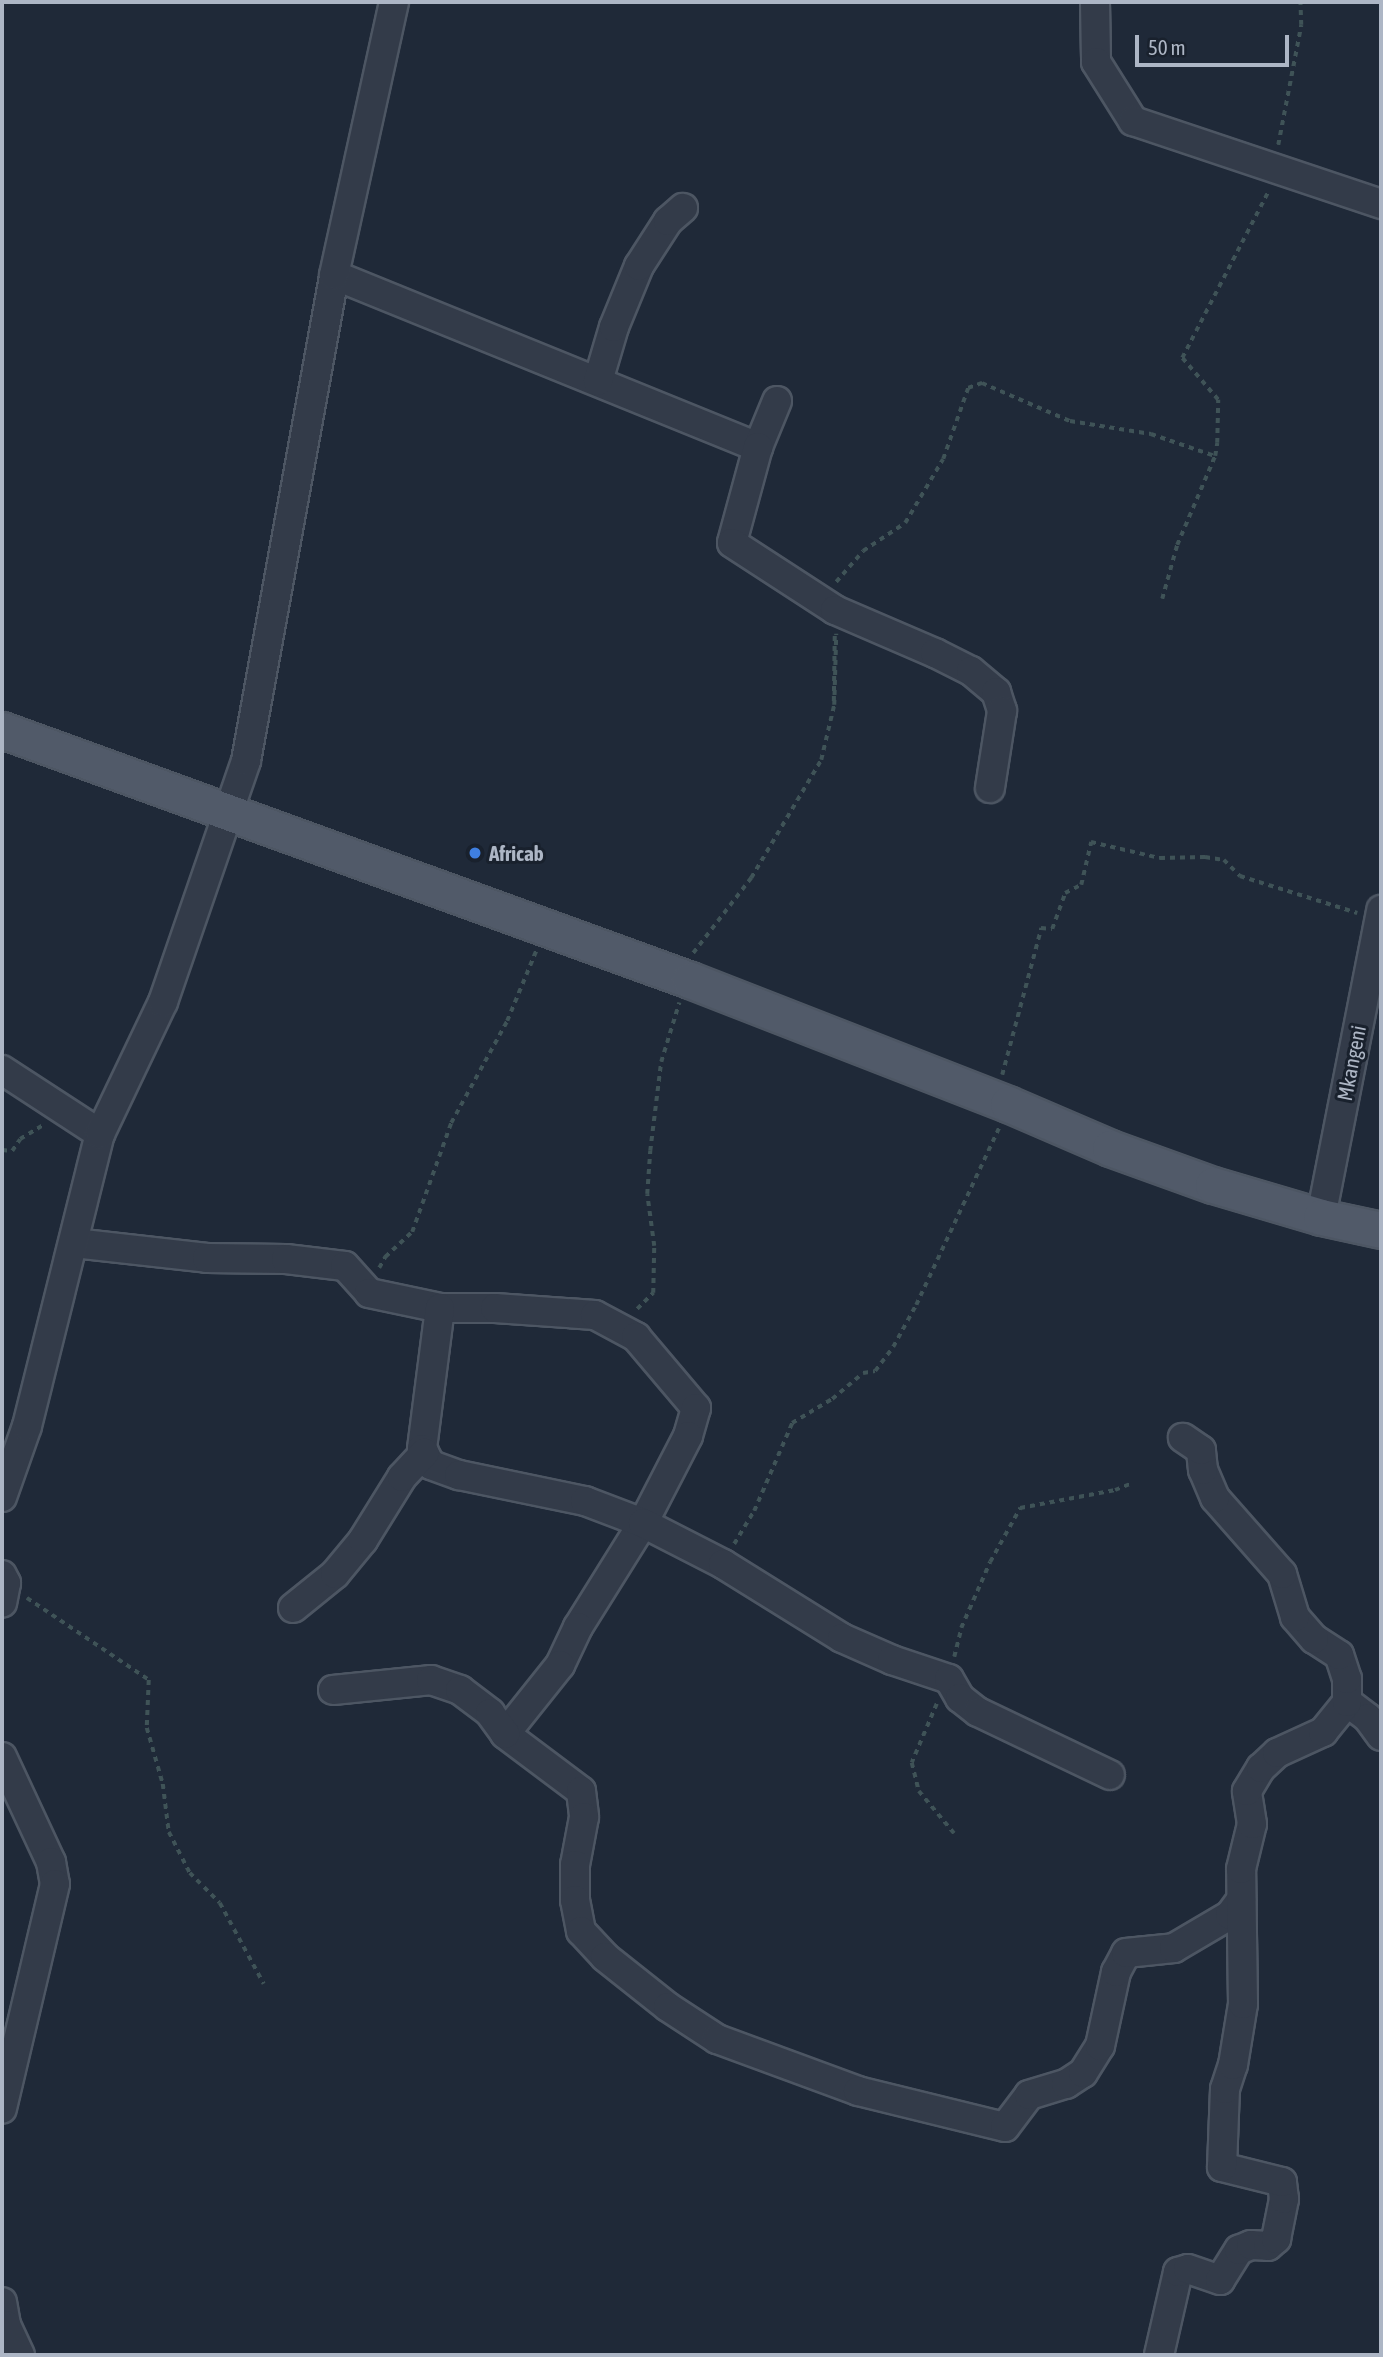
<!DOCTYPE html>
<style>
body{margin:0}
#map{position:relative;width:1383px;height:2357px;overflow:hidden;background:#1f2938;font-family:"Asap Condensed",sans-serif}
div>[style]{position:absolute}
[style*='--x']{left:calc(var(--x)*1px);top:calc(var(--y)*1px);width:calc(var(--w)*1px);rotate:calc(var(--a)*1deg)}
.path>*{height:3.5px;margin-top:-1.75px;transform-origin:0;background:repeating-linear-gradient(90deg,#3f5357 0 5px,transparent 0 10px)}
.roads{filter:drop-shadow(2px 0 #4d5663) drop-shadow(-2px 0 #4d5663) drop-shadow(0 2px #4d5663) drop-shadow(0 -2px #4d5663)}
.minor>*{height:28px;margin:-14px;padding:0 14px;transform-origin:14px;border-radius:14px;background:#333b49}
.major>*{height:35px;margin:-17.5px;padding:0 17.5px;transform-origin:17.5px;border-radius:17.5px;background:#515a69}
.dots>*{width:19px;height:19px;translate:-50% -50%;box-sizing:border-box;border:4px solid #19212d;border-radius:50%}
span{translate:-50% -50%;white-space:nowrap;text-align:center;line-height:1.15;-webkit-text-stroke:6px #19212d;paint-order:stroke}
.poi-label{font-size:21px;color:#adb6c5;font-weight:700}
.left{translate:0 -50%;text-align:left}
.street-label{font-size:21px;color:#adb6c5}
.frame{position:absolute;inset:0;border:4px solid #adb6c5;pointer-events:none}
.scale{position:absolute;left:1135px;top:35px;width:154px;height:32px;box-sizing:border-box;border:4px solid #adb6c5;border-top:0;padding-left:9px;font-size:21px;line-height:24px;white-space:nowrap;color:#adb6c5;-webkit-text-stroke:5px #19212d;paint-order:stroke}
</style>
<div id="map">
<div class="path">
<div style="--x:1278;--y:145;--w:122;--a:-79.1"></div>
<div style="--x:1301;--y:25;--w:23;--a:-92"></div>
<div style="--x:836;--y:582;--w:41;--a:-48.9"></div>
<div style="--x:863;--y:551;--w:50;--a:-33.7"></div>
<div style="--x:905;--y:523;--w:74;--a:-59.3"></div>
<div style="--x:943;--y:459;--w:75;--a:-70.6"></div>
<div style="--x:968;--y:388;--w:15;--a:-20"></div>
<div style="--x:982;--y:383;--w:96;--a:23.4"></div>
<div style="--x:1070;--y:421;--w:82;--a:9.1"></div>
<div style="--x:1151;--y:434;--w:68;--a:19"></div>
<div style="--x:1162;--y:599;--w:56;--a:-74.5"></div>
<div style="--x:1177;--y:545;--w:97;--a:-66.9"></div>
<div style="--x:1215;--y:456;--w:13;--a:-81"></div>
<div style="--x:1217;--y:443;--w:43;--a:-88.7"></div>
<div style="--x:1218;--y:400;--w:55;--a:-130.6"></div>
<div style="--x:1182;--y:358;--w:189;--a:-62.6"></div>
<div style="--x:835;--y:636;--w:69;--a:90.8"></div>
<div style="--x:834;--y:705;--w:71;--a:-88.4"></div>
<div style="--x:693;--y:953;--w:95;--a:-52.3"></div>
<div style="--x:751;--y:878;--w:137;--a:-59.3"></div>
<div style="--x:821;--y:760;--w:57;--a:-76.7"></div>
<div style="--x:1002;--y:1075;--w:152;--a:-75.1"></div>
<div style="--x:1041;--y:928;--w:11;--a:5"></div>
<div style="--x:1052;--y:929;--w:38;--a:-70"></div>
<div style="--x:1065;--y:893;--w:18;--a:-27"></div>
<div style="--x:1081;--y:885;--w:44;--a:-76.9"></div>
<div style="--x:1091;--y:842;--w:71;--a:13.1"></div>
<div style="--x:1160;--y:858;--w:45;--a:-1.3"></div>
<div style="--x:1205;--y:857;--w:19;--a:9"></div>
<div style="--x:1224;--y:860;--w:23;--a:45"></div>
<div style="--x:1240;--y:876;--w:123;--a:17.5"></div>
<div style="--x:2;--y:1150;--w:10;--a:6"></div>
<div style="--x:12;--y:1151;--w:14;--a:-56"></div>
<div style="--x:20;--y:1139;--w:26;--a:-31"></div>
<div style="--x:379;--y:1268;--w:13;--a:-61"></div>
<div style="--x:385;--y:1257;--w:37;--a:-43"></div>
<div style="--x:412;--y:1232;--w:116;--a:-70.3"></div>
<div style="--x:451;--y:1123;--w:116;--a:-61.2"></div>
<div style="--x:507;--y:1021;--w:76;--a:-67.5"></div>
<div style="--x:637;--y:1309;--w:23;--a:-45"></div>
<div style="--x:653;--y:1293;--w:47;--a:-88.8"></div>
<div style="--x:654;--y:1246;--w:52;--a:-97.7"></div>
<div style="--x:647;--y:1194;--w:43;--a:-86"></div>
<div style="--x:650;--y:1151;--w:90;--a:-83"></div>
<div style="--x:661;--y:1062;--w:62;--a:-73"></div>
<div style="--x:734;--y:1544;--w:39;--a:-59"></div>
<div style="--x:754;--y:1511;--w:96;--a:-66.6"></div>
<div style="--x:792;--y:1423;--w:47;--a:-31"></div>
<div style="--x:832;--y:1399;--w:40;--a:-40"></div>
<div style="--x:863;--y:1373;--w:12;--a:-9"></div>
<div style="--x:875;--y:1371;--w:30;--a:-53"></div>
<div style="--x:893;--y:1347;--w:48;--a:-61.3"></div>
<div style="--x:916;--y:1305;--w:195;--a:-64.9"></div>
<div style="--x:27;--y:1598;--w:147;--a:33.9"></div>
<div style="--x:149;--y:1680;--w:48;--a:92.4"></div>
<div style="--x:147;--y:1728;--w:58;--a:74.1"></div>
<div style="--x:163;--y:1784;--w:48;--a:82.9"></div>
<div style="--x:169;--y:1832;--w:46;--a:62.9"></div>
<div style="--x:190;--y:1873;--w:42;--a:45"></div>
<div style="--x:220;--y:1903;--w:92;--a:61.5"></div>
<div style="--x:954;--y:1657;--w:30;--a:-76"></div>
<div style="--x:961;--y:1628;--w:72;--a:-66.3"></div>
<div style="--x:990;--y:1562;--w:62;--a:-60.9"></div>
<div style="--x:1020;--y:1508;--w:97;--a:-10.7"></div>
<div style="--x:1115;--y:1490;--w:16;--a:-22"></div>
<div style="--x:937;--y:1704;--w:64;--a:113"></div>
<div style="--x:912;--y:1763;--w:29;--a:76"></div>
<div style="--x:919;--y:1791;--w:55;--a:50.2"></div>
</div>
<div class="roads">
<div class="minor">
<div style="--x:1095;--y:2;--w:60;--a:89"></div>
<div style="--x:1096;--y:62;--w:70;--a:57.9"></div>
<div style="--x:1133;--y:121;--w:262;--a:18.5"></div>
<div style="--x:334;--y:275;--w:458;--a:22.1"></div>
<div style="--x:598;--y:381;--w:56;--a:-73.5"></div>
<div style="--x:614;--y:327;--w:66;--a:-67.7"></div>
<div style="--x:639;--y:266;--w:54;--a:-57.2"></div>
<div style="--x:668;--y:221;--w:20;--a:-41"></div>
<div style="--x:777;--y:401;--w:50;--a:112.4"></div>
<div style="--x:758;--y:447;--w:99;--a:105.2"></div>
<div style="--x:732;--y:543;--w:123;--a:33"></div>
<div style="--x:835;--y:610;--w:109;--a:23.3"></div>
<div style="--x:935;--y:653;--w:40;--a:26.6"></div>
<div style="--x:971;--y:671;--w:33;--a:40"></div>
<div style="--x:996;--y:692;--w:20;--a:72"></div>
<div style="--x:1002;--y:711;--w:78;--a:98.9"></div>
<div style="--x:2;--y:1070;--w:117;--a:33.1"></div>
<div style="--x:1321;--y:1217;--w:313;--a:-78.9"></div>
<div style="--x:74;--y:1243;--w:134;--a:6.4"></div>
<div style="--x:207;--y:1258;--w:79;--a:0.7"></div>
<div style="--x:286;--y:1259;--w:59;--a:6.8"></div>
<div style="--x:345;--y:1266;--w:36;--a:48"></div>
<div style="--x:369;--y:1293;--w:73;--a:11.9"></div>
<div style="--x:440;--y:1308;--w:55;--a:0"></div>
<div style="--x:495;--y:1308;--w:100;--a:4"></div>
<div style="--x:595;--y:1315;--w:47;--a:28.2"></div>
<div style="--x:636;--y:1337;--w:93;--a:49.8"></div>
<div style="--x:696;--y:1408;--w:29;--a:106"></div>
<div style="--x:688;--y:1436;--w:98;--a:117.3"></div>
<div style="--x:643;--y:1523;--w:123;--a:122"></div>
<div style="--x:578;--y:1627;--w:42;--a:115.3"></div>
<div style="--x:560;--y:1665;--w:88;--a:128.6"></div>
<div style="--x:505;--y:1734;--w:95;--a:36.9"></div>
<div style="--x:581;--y:1791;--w:26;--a:83"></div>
<div style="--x:584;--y:1817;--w:49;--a:100.6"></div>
<div style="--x:575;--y:1865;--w:35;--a:90"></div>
<div style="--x:575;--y:1900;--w:32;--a:79"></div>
<div style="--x:581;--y:1931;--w:35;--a:47"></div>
<div style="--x:605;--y:1957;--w:80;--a:38.4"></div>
<div style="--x:668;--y:2007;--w:59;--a:33.1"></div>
<div style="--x:717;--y:2039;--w:150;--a:20.2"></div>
<div style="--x:858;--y:2091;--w:151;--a:13.8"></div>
<div style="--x:1005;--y:2127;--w:40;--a:-53"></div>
<div style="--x:1029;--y:2095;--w:39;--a:-17"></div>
<div style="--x:1066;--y:2084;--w:20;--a:-33"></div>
<div style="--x:1083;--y:2073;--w:32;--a:-58"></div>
<div style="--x:1100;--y:2046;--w:76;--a:-77.8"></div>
<div style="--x:1116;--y:1972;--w:21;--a:-62"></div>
<div style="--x:1126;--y:1953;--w:48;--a:-5.9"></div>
<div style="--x:1174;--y:1948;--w:65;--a:-30.5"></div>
<div style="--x:1230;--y:1915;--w:19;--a:-54"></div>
<div style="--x:440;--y:1308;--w:142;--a:97.3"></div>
<div style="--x:422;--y:1449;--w:18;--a:61"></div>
<div style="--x:431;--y:1465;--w:30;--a:20"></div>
<div style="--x:459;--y:1475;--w:129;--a:11.7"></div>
<div style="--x:585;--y:1501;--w:62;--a:20.8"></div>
<div style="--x:643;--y:1523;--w:90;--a:27.1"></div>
<div style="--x:723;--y:1564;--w:140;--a:31.9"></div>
<div style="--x:842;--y:1638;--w:55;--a:23.7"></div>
<div style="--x:892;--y:1660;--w:60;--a:18.4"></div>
<div style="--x:949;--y:1679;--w:22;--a:60"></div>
<div style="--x:960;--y:1698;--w:23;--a:38"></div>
<div style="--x:978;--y:1712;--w:146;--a:25.5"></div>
<div style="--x:2;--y:1497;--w:75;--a:-70.6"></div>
<div style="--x:27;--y:1426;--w:301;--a:-76"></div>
<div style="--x:100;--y:1134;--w:146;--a:-64.5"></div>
<div style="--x:163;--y:1002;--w:255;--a:-71"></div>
<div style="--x:246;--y:761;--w:494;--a:-79.7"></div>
<div style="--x:334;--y:275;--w:280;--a:-77.6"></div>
<div style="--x:2;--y:1575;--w:9;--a:63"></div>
<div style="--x:6;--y:1583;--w:20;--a:101"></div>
<div style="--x:293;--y:1608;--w:54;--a:-39"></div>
<div style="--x:335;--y:1574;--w:44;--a:-50.5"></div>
<div style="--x:363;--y:1540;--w:74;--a:-58.2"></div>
<div style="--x:402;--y:1477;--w:33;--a:-47"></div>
<div style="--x:333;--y:1690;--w:99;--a:-5.8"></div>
<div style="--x:431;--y:1680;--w:31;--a:19"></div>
<div style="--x:460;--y:1690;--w:38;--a:37"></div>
<div style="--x:490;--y:1713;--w:26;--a:54"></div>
<div style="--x:1347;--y:1702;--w:26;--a:37"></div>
<div style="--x:1368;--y:1718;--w:22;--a:54"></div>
<div style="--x:2;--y:1757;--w:116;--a:65"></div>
<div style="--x:51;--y:1862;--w:22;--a:80"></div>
<div style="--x:55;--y:1884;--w:231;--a:103.3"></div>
<div style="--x:2;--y:2302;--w:23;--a:80"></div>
<div style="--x:6;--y:2325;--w:33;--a:65"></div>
<div style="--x:1159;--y:2355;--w:85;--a:-77.1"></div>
<div style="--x:1178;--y:2272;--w:10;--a:-17"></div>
<div style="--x:1188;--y:2269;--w:34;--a:19"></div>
<div style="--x:1220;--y:2280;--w:36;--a:-58"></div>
<div style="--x:1239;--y:2250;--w:13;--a:-23"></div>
<div style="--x:1251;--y:2245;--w:17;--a:3"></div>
<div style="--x:1268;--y:2246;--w:11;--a:-41"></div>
<div style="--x:1276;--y:2239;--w:41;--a:-78.7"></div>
<div style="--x:1284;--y:2199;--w:17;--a:-97"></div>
<div style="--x:1282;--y:2182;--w:62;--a:-166"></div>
<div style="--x:1222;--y:2167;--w:78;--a:-87.8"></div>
<div style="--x:1225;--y:2089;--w:25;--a:-72"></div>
<div style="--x:1233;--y:2065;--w:62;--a:-80.7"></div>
<div style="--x:1243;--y:2004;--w:135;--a:-90.8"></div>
<div style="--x:1241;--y:1869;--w:46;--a:-76.3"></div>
<div style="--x:1252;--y:1824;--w:33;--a:-99"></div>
<div style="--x:1247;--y:1791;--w:27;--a:-59"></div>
<div style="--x:1261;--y:1768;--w:22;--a:-43"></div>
<div style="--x:1277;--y:1753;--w:51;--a:-24.5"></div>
<div style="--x:1323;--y:1732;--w:38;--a:-51"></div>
<div style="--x:1347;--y:1702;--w:23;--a:-90"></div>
<div style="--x:1347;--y:1679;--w:25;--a:-108"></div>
<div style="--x:1339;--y:1655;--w:30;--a:-147"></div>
<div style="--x:1314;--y:1639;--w:29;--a:-131"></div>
<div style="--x:1295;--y:1617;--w:45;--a:-106.8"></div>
<div style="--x:1282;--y:1574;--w:101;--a:-131.4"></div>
<div style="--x:1215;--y:1498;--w:30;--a:-113"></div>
<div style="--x:1203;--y:1470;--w:20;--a:-96"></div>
<div style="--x:1201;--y:1450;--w:22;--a:-146"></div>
</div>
<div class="major">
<div style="--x:2;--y:730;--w:732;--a:19.97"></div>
<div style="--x:690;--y:980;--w:341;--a:21.3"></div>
<div style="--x:1008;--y:1104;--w:111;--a:23.3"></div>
<div style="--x:1110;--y:1148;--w:109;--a:19.8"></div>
<div style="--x:1213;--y:1185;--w:113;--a:16.5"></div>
<div style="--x:1321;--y:1217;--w:61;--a:12.2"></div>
</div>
</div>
<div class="dots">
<div style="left:475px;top:853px;background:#3f7fe0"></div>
</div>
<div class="poi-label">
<span class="left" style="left:489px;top:853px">Africab</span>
</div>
<div class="street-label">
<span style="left:1351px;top:1063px;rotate:-79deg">Mkangeni</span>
</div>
<div class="frame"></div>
<div class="scale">50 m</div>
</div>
